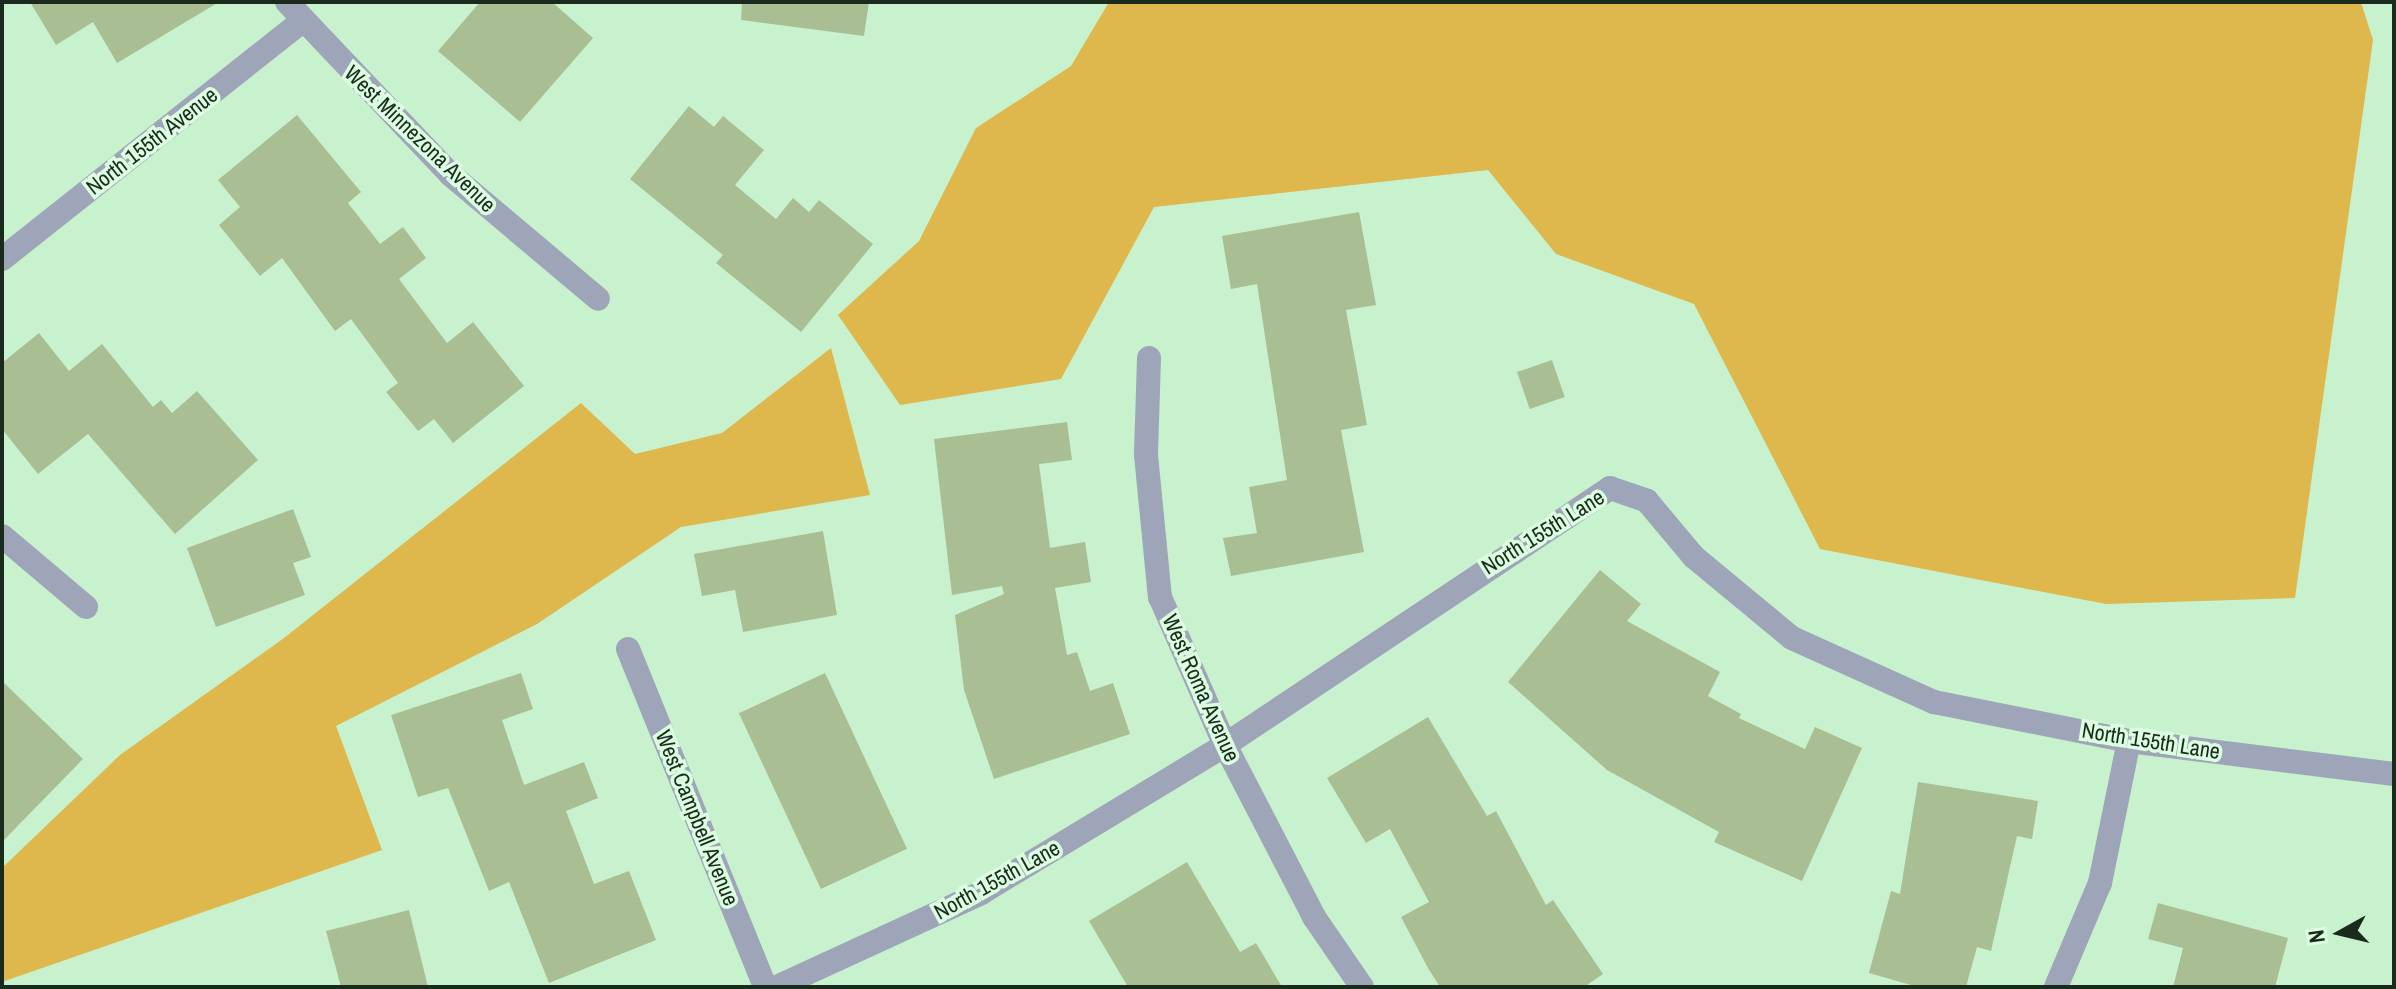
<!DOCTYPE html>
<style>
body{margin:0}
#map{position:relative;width:2396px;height:989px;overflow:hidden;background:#c8f2ce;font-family:"Archivo Narrow",sans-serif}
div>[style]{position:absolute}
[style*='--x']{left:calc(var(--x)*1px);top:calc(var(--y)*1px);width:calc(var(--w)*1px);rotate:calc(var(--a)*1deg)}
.green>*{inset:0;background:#deb74d}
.building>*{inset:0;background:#a9be92;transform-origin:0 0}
.minor>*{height:24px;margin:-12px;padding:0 12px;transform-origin:12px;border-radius:12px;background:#9ea5b9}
span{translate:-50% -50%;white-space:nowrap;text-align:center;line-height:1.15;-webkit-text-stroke:7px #dbfde0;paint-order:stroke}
.street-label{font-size:22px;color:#1a2a1d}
.frame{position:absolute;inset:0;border:4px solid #1a2a1d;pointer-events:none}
.north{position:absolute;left:2300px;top:893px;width:80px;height:80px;-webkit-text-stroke:6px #dbfde0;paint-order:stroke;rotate:262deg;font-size:22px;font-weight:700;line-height:32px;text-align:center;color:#1a2a1d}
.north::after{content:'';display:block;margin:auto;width:28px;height:36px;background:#1a2a1d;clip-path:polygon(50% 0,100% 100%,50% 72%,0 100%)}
</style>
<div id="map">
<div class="green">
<div style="clip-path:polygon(1109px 2px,2361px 2px,2373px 40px,2295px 598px,2106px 604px,1820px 549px,1694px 304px,1556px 254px,1488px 170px,1154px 207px,1061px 379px,900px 405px,838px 315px,919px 241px,976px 128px,1071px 66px)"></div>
<div style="clip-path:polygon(831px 348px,870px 495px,681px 527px,537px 624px,336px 726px,382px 850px,2px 982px,2px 868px,120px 755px,284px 638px,581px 403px,635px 454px,722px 433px)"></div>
</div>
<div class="building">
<div style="clip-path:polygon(30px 2px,219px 2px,117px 63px,93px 22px,56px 45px)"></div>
<div style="clip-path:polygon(480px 2px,552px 2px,593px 38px,520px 122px,438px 51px)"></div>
<div style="clip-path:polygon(742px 2px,869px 2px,864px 36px,741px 20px)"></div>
<div style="clip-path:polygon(689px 106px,714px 127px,723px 116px,764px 150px,735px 185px,776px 219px,793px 198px,809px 212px,819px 200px,873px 244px,801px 332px,716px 263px,723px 255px,630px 179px)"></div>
<div style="clip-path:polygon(297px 115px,361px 192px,348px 203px,380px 244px,403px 227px,426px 258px,399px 279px,447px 343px,473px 322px,524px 386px,453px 443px,434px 419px,418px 431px,386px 392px,398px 383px,351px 319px,335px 331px,282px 258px,260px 276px,219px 225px,240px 207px,218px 180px)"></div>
<div style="clip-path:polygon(1359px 212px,1376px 305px,1346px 310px,1367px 425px,1341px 430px,1364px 552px,1231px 576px,1223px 538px,1257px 533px,1249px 487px,1287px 480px,1257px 284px,1231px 289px,1222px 236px)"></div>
<div style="clip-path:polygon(39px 333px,69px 371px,102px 344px,153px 407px,161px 400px,172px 413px,197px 391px,258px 460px,175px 534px,88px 434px,38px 474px,2px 429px,2px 363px)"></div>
<div style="left:1552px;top:360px;width:39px;height:37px;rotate:71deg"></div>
<div style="clip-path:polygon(1067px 422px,1072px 460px,1039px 464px,1050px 548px,1085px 542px,1091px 582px,1055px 588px,1067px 655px,1077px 652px,1090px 691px,1113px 683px,1130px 734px,994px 779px,964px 690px,955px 615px,1004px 594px,1002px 586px,952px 595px,934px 439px)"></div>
<div style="clip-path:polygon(293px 509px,311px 557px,293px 563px,305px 595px,216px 627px,187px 548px)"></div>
<div style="clip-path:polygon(823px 531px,837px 615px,743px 632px,735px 590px,702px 596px,694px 554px)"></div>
<div style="clip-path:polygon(1600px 570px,1641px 604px,1627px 621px,1720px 672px,1708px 696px,1741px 714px,1739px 718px,1805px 749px,1815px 727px,1862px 748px,1802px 881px,1714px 842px,1719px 832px,1607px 770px,1508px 682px)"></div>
<div style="clip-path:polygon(521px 673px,533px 709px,502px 720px,524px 785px,584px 762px,598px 798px,566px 811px,594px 884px,629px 871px,656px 940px,549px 983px,509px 882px,489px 891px,448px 788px,418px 797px,391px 715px)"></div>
<div style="left:825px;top:673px;width:194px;height:95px;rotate:65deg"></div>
<div style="clip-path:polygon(2px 681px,83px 759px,2px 842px)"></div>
<div style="clip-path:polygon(1428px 717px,1487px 816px,1496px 811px,1546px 905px,1553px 900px,1603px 974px,1584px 987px,1440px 987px,1428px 968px,1401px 917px,1429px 902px,1390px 829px,1366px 843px,1327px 778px)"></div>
<div style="clip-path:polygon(1918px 782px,2038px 801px,2032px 839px,2017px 836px,1991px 951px,1977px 947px,1966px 987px,1918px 987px,1869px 973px,1891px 891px,1900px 894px)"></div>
<div style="clip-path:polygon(1187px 862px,1240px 952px,1256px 943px,1282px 987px,1128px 987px,1089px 921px)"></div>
<div style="clip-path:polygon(2158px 903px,2288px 938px,2275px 987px,2173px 987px,2183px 948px,2148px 939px)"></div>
<div style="clip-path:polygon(409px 910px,428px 987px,341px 987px,326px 931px)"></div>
</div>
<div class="minor">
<div style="--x:287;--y:2;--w:238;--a:46.5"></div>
<div style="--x:451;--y:175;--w:192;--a:40.1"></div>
<div style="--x:2;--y:259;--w:382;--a:-38.4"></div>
<div style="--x:1149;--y:358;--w:97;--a:91.8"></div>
<div style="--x:1146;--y:455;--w:143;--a:84.4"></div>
<div style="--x:1160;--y:597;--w:162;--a:66.3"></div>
<div style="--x:1225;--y:745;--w:194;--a:62.6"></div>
<div style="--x:1314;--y:917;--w:85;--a:55.6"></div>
<div style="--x:2;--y:536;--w:110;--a:40.2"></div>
<div style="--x:628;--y:649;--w:365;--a:67.9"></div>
<div style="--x:777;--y:987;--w:225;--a:-24.7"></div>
<div style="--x:981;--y:893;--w:285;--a:-31.2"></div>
<div style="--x:1225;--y:745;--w:463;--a:-33.7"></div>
<div style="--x:1610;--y:488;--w:39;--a:19"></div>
<div style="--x:1647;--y:501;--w:73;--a:50"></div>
<div style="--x:1694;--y:557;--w:127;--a:39.6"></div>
<div style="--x:1792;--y:638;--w:156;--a:24.3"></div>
<div style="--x:1934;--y:702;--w:199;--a:11.3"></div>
<div style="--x:2129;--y:741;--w:267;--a:7.1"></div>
<div style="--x:2056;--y:987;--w:113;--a:-67.1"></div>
<div style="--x:2100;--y:883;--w:145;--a:-78.5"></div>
</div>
<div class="street-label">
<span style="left:420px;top:139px;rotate:44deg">West Minnezona Avenue</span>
<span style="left:152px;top:141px;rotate:-38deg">North 155th Avenue</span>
<span style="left:1543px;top:532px;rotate:-32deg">North 155th Lane</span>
<span style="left:1201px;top:688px;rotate:66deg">West Roma Avenue</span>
<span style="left:2151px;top:741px;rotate:9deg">North 155th Lane</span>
<span style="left:697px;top:818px;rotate:68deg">West Campbell Avenue</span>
<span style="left:997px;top:880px;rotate:-29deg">North 155th Lane</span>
</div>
<div class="frame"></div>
<div class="north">N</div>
</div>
